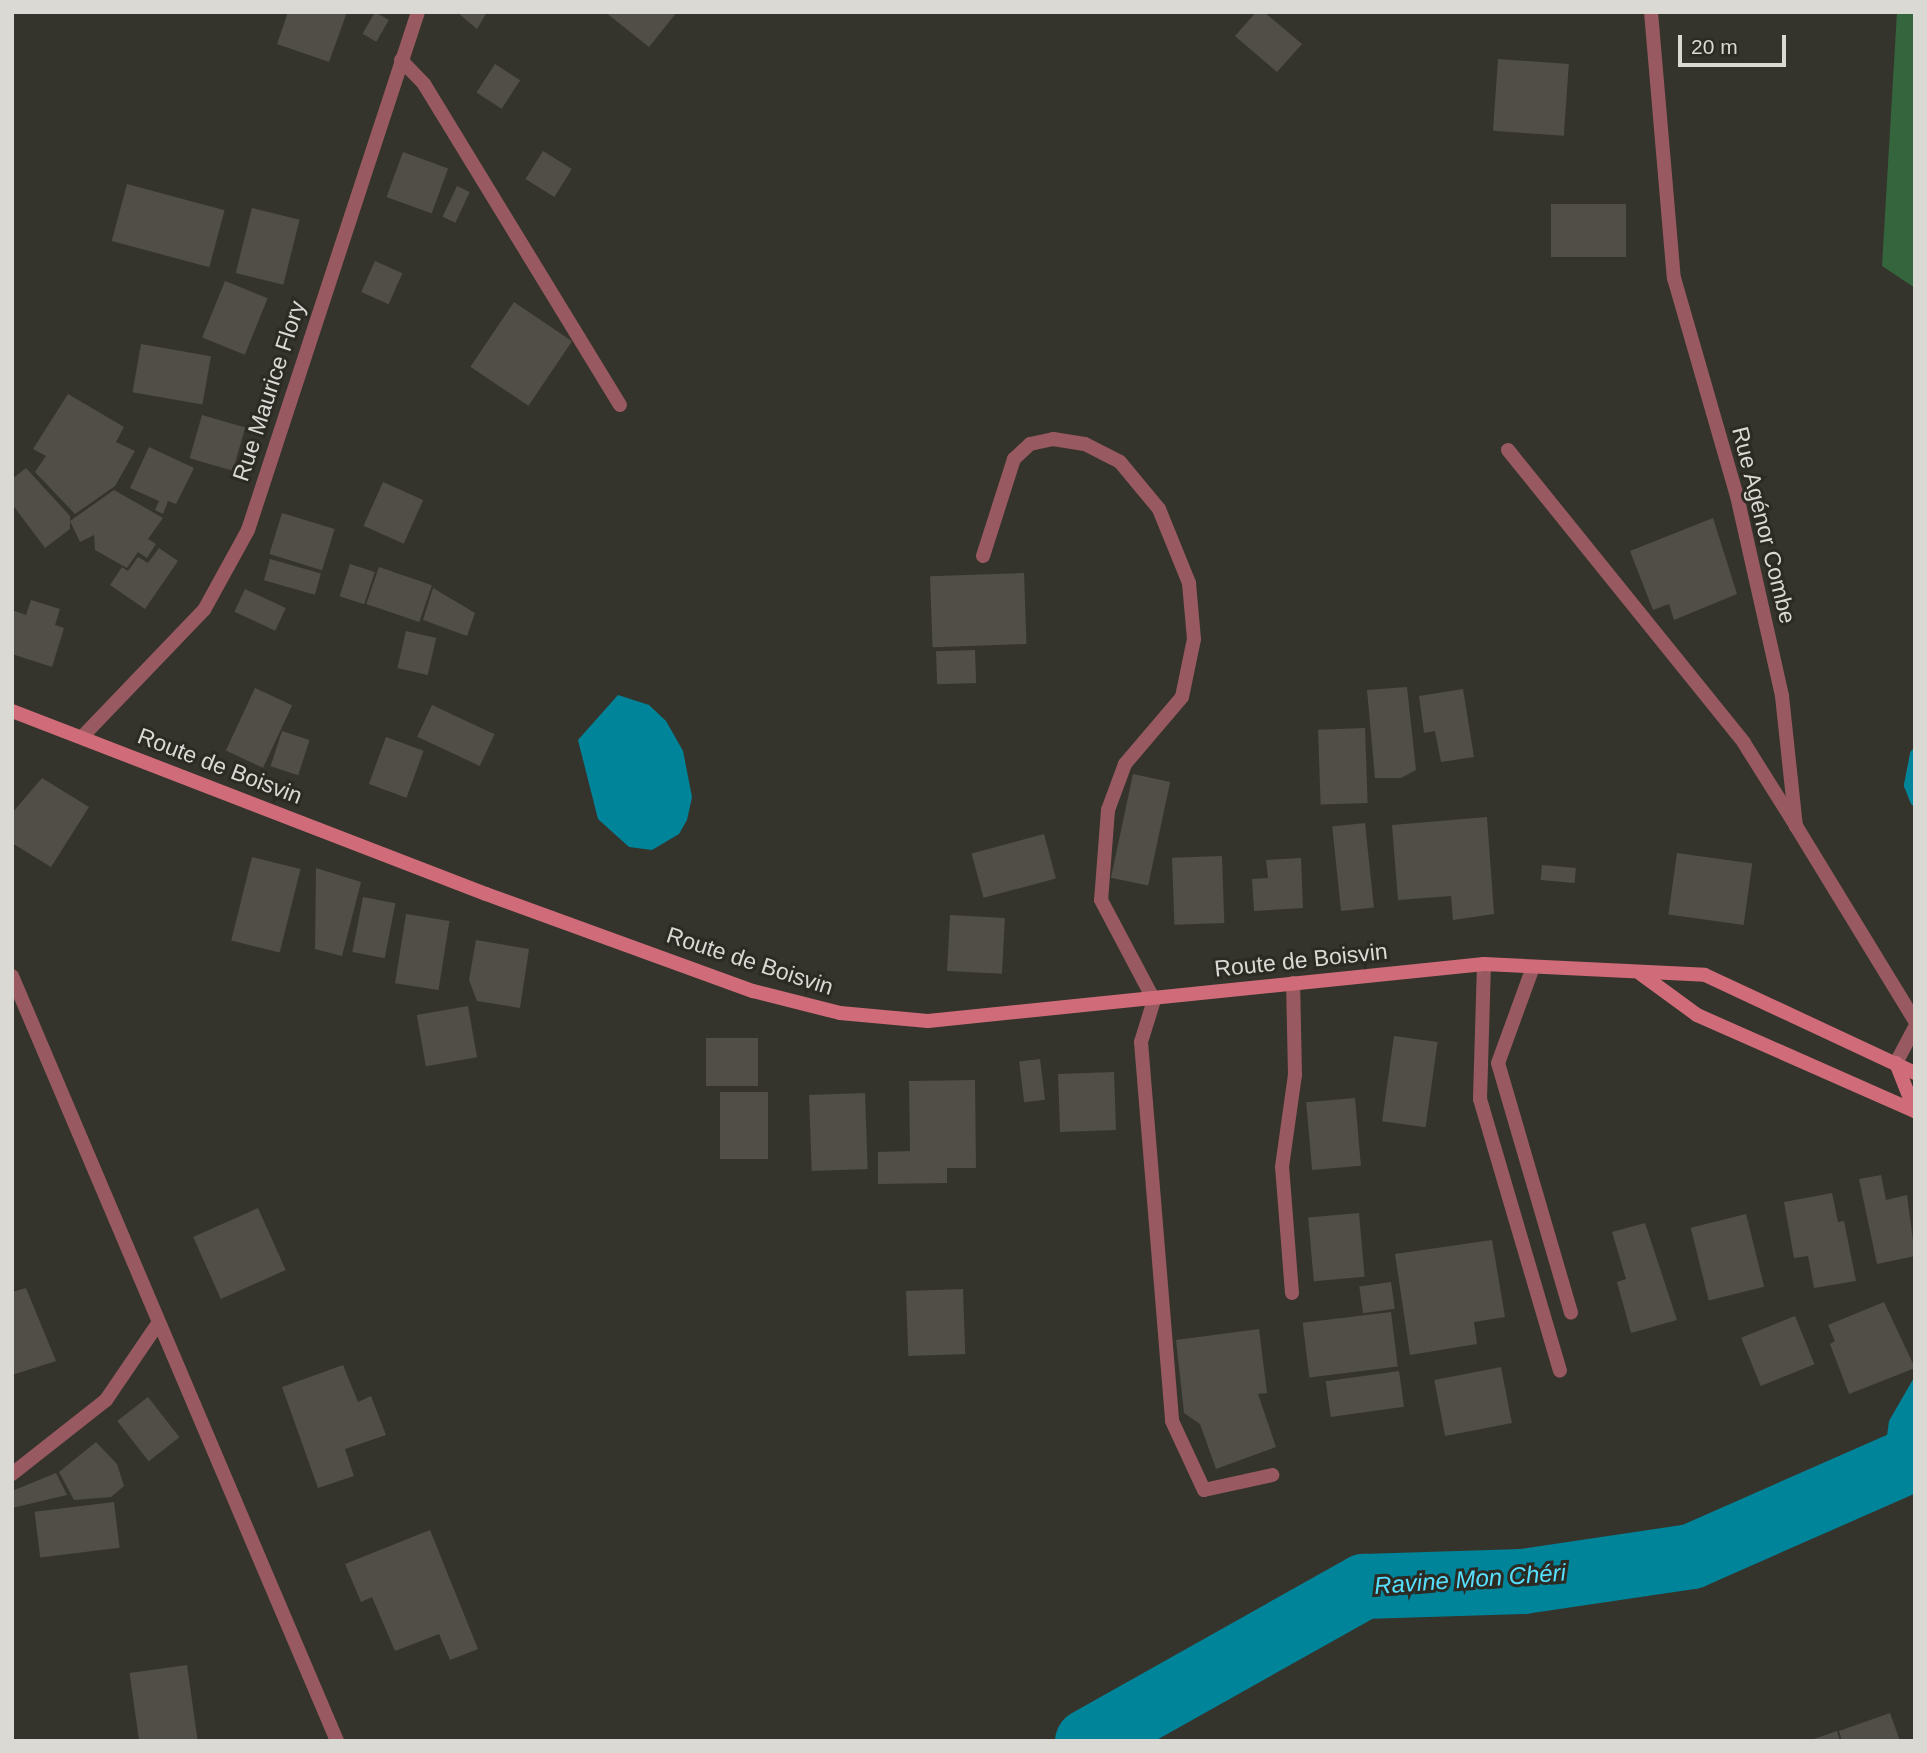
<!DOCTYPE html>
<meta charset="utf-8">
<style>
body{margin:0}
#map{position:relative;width:1927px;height:1753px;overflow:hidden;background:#35342c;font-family:Helvetica,sans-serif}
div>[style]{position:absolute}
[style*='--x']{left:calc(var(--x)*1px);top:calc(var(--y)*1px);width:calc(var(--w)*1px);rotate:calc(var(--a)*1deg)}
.green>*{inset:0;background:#34653d}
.water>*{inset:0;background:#00849a}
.stream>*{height:10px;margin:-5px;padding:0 5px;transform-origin:5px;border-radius:5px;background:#00849a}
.river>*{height:65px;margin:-32.5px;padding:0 32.5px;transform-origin:32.5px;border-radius:32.5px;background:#00849a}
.building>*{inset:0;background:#504e46;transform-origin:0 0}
.lane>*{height:14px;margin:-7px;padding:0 7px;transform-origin:7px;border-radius:7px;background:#985a60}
.street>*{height:14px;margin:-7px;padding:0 7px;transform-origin:7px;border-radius:7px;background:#985a60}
.secondary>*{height:14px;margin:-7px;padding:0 7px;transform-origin:7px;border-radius:7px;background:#d06c79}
span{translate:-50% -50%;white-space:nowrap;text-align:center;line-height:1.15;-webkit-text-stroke:6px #2b2a23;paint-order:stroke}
.street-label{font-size:23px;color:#dad9d4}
.water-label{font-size:24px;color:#57e0fe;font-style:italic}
.frame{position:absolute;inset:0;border:14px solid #dad9d4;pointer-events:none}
.scale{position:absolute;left:1678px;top:35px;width:108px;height:32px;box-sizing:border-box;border:4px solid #dad9d4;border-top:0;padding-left:9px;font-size:21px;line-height:24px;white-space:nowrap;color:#dad9d4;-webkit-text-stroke:5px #2b2a23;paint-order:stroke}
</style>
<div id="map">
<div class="green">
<div style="clip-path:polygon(1897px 12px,1915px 12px,1915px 288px,1882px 266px)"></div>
</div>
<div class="water">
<div style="clip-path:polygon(618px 695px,649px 705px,666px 721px,683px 751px,692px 797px,687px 820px,679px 834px,652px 850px,629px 847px,598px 819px,578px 740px)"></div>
<div style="clip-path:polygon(1915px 1376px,1915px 1454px,1894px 1455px,1886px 1443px,1889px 1421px)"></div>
</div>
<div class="stream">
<div style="--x:1915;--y:754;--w:32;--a:101"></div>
<div style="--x:1909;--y:785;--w:17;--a:69"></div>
</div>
<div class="river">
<div style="--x:1087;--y:1741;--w:317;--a:-29.3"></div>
<div style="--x:1363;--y:1586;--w:159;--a:-1.8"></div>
<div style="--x:1522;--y:1581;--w:171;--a:-8.4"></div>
<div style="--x:1691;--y:1556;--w:245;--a:-23.8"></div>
</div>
<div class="building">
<div style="clip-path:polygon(288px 12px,347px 12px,329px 62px,277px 44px)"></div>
<div style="left:375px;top:12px;width:16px;height:25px;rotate:30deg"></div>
<div style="clip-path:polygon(457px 12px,487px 12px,477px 29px)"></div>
<div style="clip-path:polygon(605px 12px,677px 12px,649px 47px)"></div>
<div style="clip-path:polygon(1256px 12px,1264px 12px,1302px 44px,1277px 72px,1235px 36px)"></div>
<div style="left:1498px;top:59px;width:71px;height:72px;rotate:4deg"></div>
<div style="left:495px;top:64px;width:30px;height:34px;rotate:33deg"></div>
<div style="left:543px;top:151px;width:34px;height:33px;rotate:32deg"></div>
<div style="left:403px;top:152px;width:48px;height:48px;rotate:20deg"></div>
<div style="left:127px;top:184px;width:101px;height:59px;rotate:15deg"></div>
<div style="left:457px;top:186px;width:14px;height:34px;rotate:25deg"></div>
<div style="left:1551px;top:204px;width:75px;height:53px"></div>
<div style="left:252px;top:208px;width:49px;height:67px;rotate:14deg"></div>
<div style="left:375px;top:261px;width:30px;height:34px;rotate:24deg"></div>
<div style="left:225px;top:281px;width:46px;height:61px;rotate:22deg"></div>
<div style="left:514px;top:302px;width:70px;height:78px;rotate:34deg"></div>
<div style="left:141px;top:344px;width:71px;height:49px;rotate:10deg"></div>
<div style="clip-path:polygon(68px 394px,124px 427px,116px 442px,135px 451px,115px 486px,75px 514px,35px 472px,46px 456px,33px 449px)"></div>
<div style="left:202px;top:415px;width:45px;height:45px;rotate:16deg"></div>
<div style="clip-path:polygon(149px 447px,194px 468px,176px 504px,168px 501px,163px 514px,155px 510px,159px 501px,130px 488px)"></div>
<div style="clip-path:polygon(26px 468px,70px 516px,70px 529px,45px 548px,12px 504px,12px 479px)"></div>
<div style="left:383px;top:482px;width:44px;height:48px;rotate:24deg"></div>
<div style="clip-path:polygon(114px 490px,163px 518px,148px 539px,156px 544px,147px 558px,138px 552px,127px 568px,95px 550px,94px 535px,80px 542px,70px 521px)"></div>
<div style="left:282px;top:513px;width:55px;height:43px;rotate:17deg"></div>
<div style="clip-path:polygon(1713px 518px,1737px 594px,1674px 620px,1669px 604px,1653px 610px,1630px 551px)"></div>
<div style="clip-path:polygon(159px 548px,178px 561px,145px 609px,110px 585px,122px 567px,128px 571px,138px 557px,148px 563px)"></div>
<div style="left:270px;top:559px;width:53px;height:22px;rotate:16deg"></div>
<div style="left:350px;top:564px;width:26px;height:34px;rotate:18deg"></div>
<div style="left:379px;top:567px;width:56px;height:39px;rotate:19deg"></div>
<div style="left:1024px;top:573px;width:71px;height:94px;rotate:88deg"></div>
<div style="clip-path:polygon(433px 588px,475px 613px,467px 636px,423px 620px)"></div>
<div style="left:245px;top:589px;width:45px;height:25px;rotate:25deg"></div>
<div style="clip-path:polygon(31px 600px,60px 609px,55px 625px,64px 628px,52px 667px,12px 654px,12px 610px,26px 615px)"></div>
<div style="left:406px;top:631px;width:31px;height:38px;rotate:13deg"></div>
<div style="left:975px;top:650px;width:33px;height:39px;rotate:88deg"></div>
<div style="clip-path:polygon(1407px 687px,1416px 770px,1401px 778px,1375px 778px,1367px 690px)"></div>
<div style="left:255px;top:688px;width:41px;height:69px;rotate:25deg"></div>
<div style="clip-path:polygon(1463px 689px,1474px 757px,1441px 762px,1435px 731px,1424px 733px,1419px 696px)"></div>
<div style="left:432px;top:705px;width:69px;height:35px;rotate:25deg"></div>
<div style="left:1365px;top:728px;width:75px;height:47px;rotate:88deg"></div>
<div style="left:282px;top:731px;width:29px;height:37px;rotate:18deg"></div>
<div style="left:386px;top:737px;width:40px;height:50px;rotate:20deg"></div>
<div style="left:1133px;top:774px;width:38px;height:106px;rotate:12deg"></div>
<div style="clip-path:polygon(42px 778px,89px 807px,51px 867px,12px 843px,12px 813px)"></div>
<div style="clip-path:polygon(1487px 817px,1494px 914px,1453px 920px,1451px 896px,1398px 900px,1392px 825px)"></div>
<div style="left:1365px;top:823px;width:85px;height:33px;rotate:84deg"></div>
<div style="left:1044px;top:834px;width:46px;height:75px;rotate:75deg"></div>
<div style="left:1677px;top:853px;width:76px;height:62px;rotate:8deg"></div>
<div style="left:1222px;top:856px;width:67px;height:50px;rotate:88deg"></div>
<div style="left:252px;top:857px;width:50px;height:86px;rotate:14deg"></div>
<div style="clip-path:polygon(1301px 858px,1303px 908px,1254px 911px,1252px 879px,1268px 878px,1266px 860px)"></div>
<div style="left:1542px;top:865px;width:34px;height:15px;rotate:5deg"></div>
<div style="clip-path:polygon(316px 868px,361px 882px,342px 956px,315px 949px)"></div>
<div style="left:363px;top:897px;width:33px;height:56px;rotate:11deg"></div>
<div style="left:406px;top:914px;width:44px;height:70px;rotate:9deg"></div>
<div style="left:950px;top:915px;width:55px;height:56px;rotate:3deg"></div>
<div style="clip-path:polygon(476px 940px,529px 949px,520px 1008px,477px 1001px,469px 980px)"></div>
<div style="left:468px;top:1006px;width:52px;height:52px;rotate:80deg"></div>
<div style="left:1394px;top:1036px;width:44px;height:86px;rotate:8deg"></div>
<div style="left:706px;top:1038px;width:52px;height:48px"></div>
<div style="left:1040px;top:1059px;width:41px;height:21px;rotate:83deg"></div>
<div style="left:1114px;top:1072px;width:58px;height:56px;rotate:88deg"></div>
<div style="clip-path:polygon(975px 1080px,976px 1168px,947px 1168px,947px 1183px,878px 1184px,878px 1152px,910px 1151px,909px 1081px)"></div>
<div style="left:720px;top:1092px;width:48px;height:67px"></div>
<div style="left:865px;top:1093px;width:76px;height:56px;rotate:88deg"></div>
<div style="left:1355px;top:1098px;width:68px;height:49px;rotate:85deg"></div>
<div style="clip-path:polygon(1881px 1175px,1886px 1200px,1907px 1195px,1915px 1256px,1877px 1264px,1859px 1179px)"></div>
<div style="clip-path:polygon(1832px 1193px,1838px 1222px,1844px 1221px,1856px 1281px,1814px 1288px,1808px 1256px,1794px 1258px,1784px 1202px)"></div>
<div style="left:258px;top:1208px;width:68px;height:71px;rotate:66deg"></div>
<div style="left:1359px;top:1213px;width:64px;height:51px;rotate:85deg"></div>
<div style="left:1746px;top:1214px;width:75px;height:57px;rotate:76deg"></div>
<div style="clip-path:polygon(1645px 1223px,1677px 1320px,1631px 1333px,1617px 1282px,1626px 1279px,1612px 1232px)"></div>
<div style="clip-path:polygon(1492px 1240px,1505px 1317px,1474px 1322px,1477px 1344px,1410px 1355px,1395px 1254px)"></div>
<div style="left:1391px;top:1282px;width:27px;height:32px;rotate:82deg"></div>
<div style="clip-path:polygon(26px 1288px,56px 1361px,12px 1375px,12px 1292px)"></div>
<div style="left:963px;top:1289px;width:65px;height:57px;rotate:88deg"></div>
<div style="clip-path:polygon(1884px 1302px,1915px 1368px,1849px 1394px,1830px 1344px,1835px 1341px,1828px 1325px)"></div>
<div style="left:1391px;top:1312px;width:55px;height:89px;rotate:83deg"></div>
<div style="left:1795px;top:1316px;width:52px;height:58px;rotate:68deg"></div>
<div style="clip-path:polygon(1259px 1329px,1267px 1393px,1258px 1394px,1276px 1447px,1216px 1469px,1200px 1424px,1184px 1413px,1176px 1340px)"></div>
<div style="clip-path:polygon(343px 1365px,358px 1402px,371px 1396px,386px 1435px,345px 1449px,354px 1476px,318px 1488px,282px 1387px)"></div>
<div style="left:1501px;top:1367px;width:57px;height:68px;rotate:79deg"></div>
<div style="left:1399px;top:1371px;width:36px;height:74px;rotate:82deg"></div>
<div style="left:148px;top:1397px;width:51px;height:39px;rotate:52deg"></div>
<div style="clip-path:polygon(96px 1442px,117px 1464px,124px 1486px,111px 1497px,74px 1500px,59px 1472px)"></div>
<div style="clip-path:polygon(56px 1473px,67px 1495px,12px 1508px,12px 1491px)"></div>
<div style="left:114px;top:1502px;width:46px;height:80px;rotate:83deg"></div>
<div style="clip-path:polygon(430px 1530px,478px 1649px,450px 1660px,439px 1634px,395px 1651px,372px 1597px,361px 1602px,345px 1564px)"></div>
<div style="left:187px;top:1665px;width:77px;height:58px;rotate:82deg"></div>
<div style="clip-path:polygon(1890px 1713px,1900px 1741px,1842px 1741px,1839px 1731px)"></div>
<div style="clip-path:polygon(1837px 1731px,1840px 1741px,1811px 1741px,1811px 1740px)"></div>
</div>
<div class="lane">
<div style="--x:401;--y:60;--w:33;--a:46"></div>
<div style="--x:424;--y:84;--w:376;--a:58.6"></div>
<div style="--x:1508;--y:450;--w:376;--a:51.1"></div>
<div style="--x:1744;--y:743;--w:98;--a:57.9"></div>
<div style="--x:983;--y:556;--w:102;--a:-72.3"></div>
<div style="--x:1014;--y:459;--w:22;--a:-43"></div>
<div style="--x:1030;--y:444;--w:24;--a:-12"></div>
<div style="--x:1053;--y:439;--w:32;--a:9"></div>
<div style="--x:1085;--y:444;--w:39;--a:27"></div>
<div style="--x:1120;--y:462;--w:61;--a:50.3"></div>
<div style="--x:1159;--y:509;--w:80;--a:67.9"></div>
<div style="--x:1189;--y:583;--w:56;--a:84.9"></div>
<div style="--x:1194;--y:639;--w:59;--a:101.7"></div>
<div style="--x:1182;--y:697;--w:88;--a:130.4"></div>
<div style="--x:1125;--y:764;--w:49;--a:110.3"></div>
<div style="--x:1108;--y:810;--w:90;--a:94.4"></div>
<div style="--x:1101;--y:900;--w:113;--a:62.1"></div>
<div style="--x:1154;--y:1000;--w:44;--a:107.2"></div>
<div style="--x:1141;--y:1042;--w:380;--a:85.3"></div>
<div style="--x:1172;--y:1421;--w:76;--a:65.1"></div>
<div style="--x:1204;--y:1490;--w:70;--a:-12.4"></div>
<div style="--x:1484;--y:964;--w:135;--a:91.7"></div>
<div style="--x:1480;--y:1099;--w:283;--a:73.6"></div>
<div style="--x:1533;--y:967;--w:102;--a:110"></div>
<div style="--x:1498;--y:1063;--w:260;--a:73.7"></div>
<div style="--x:1292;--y:1293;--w:126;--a:-94.5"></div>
<div style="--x:1282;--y:1167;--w:93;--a:-82"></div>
<div style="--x:1295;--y:1075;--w:92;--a:-91.2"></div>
</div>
<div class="street">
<div style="--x:1651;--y:12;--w:267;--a:85.1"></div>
<div style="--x:1674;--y:278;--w:227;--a:73.9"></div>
<div style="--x:1737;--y:496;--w:205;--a:77.3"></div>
<div style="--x:1782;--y:696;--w:131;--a:83.9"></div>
<div style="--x:1796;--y:826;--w:228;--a:58.6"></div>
<div style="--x:82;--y:737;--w:176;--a:-46.2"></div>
<div style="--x:204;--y:610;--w:91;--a:-61.2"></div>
<div style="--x:248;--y:530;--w:545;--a:-71.83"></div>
<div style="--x:12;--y:976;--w:831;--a:66.98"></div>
<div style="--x:1896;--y:1063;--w:41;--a:-62.2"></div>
<div style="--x:12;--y:1474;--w:120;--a:-38.2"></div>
<div style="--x:106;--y:1400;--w:91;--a:-55.8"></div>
</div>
<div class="secondary">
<div style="--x:12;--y:711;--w:508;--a:21.11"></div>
<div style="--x:486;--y:894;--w:284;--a:20"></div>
<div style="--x:753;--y:991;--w:90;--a:14.2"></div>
<div style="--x:840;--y:1013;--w:88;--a:5.2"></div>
<div style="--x:928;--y:1021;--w:559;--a:-5.85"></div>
<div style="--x:1484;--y:964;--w:221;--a:2.8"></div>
<div style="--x:1705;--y:975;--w:232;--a:25"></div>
<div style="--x:1641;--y:974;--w:69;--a:36.2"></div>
<div style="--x:1697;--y:1015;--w:238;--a:23.8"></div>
<div style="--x:1896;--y:1063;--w:52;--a:68.4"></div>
</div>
<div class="street-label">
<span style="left:269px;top:391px;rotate:-72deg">Rue Maurice Flory</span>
<span style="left:1764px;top:525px;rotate:76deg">Rue Agénor Combe</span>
<span style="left:220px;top:766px;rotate:21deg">Route de Boisvin</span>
<span style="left:1301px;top:960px;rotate:-6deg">Route de Boisvin</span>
<span style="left:750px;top:961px;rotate:18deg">Route de Boisvin</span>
</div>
<div class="water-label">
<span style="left:1470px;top:1579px;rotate:-4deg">Ravine Mon Chéri</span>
</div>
<div class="frame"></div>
<div class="scale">20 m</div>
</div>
